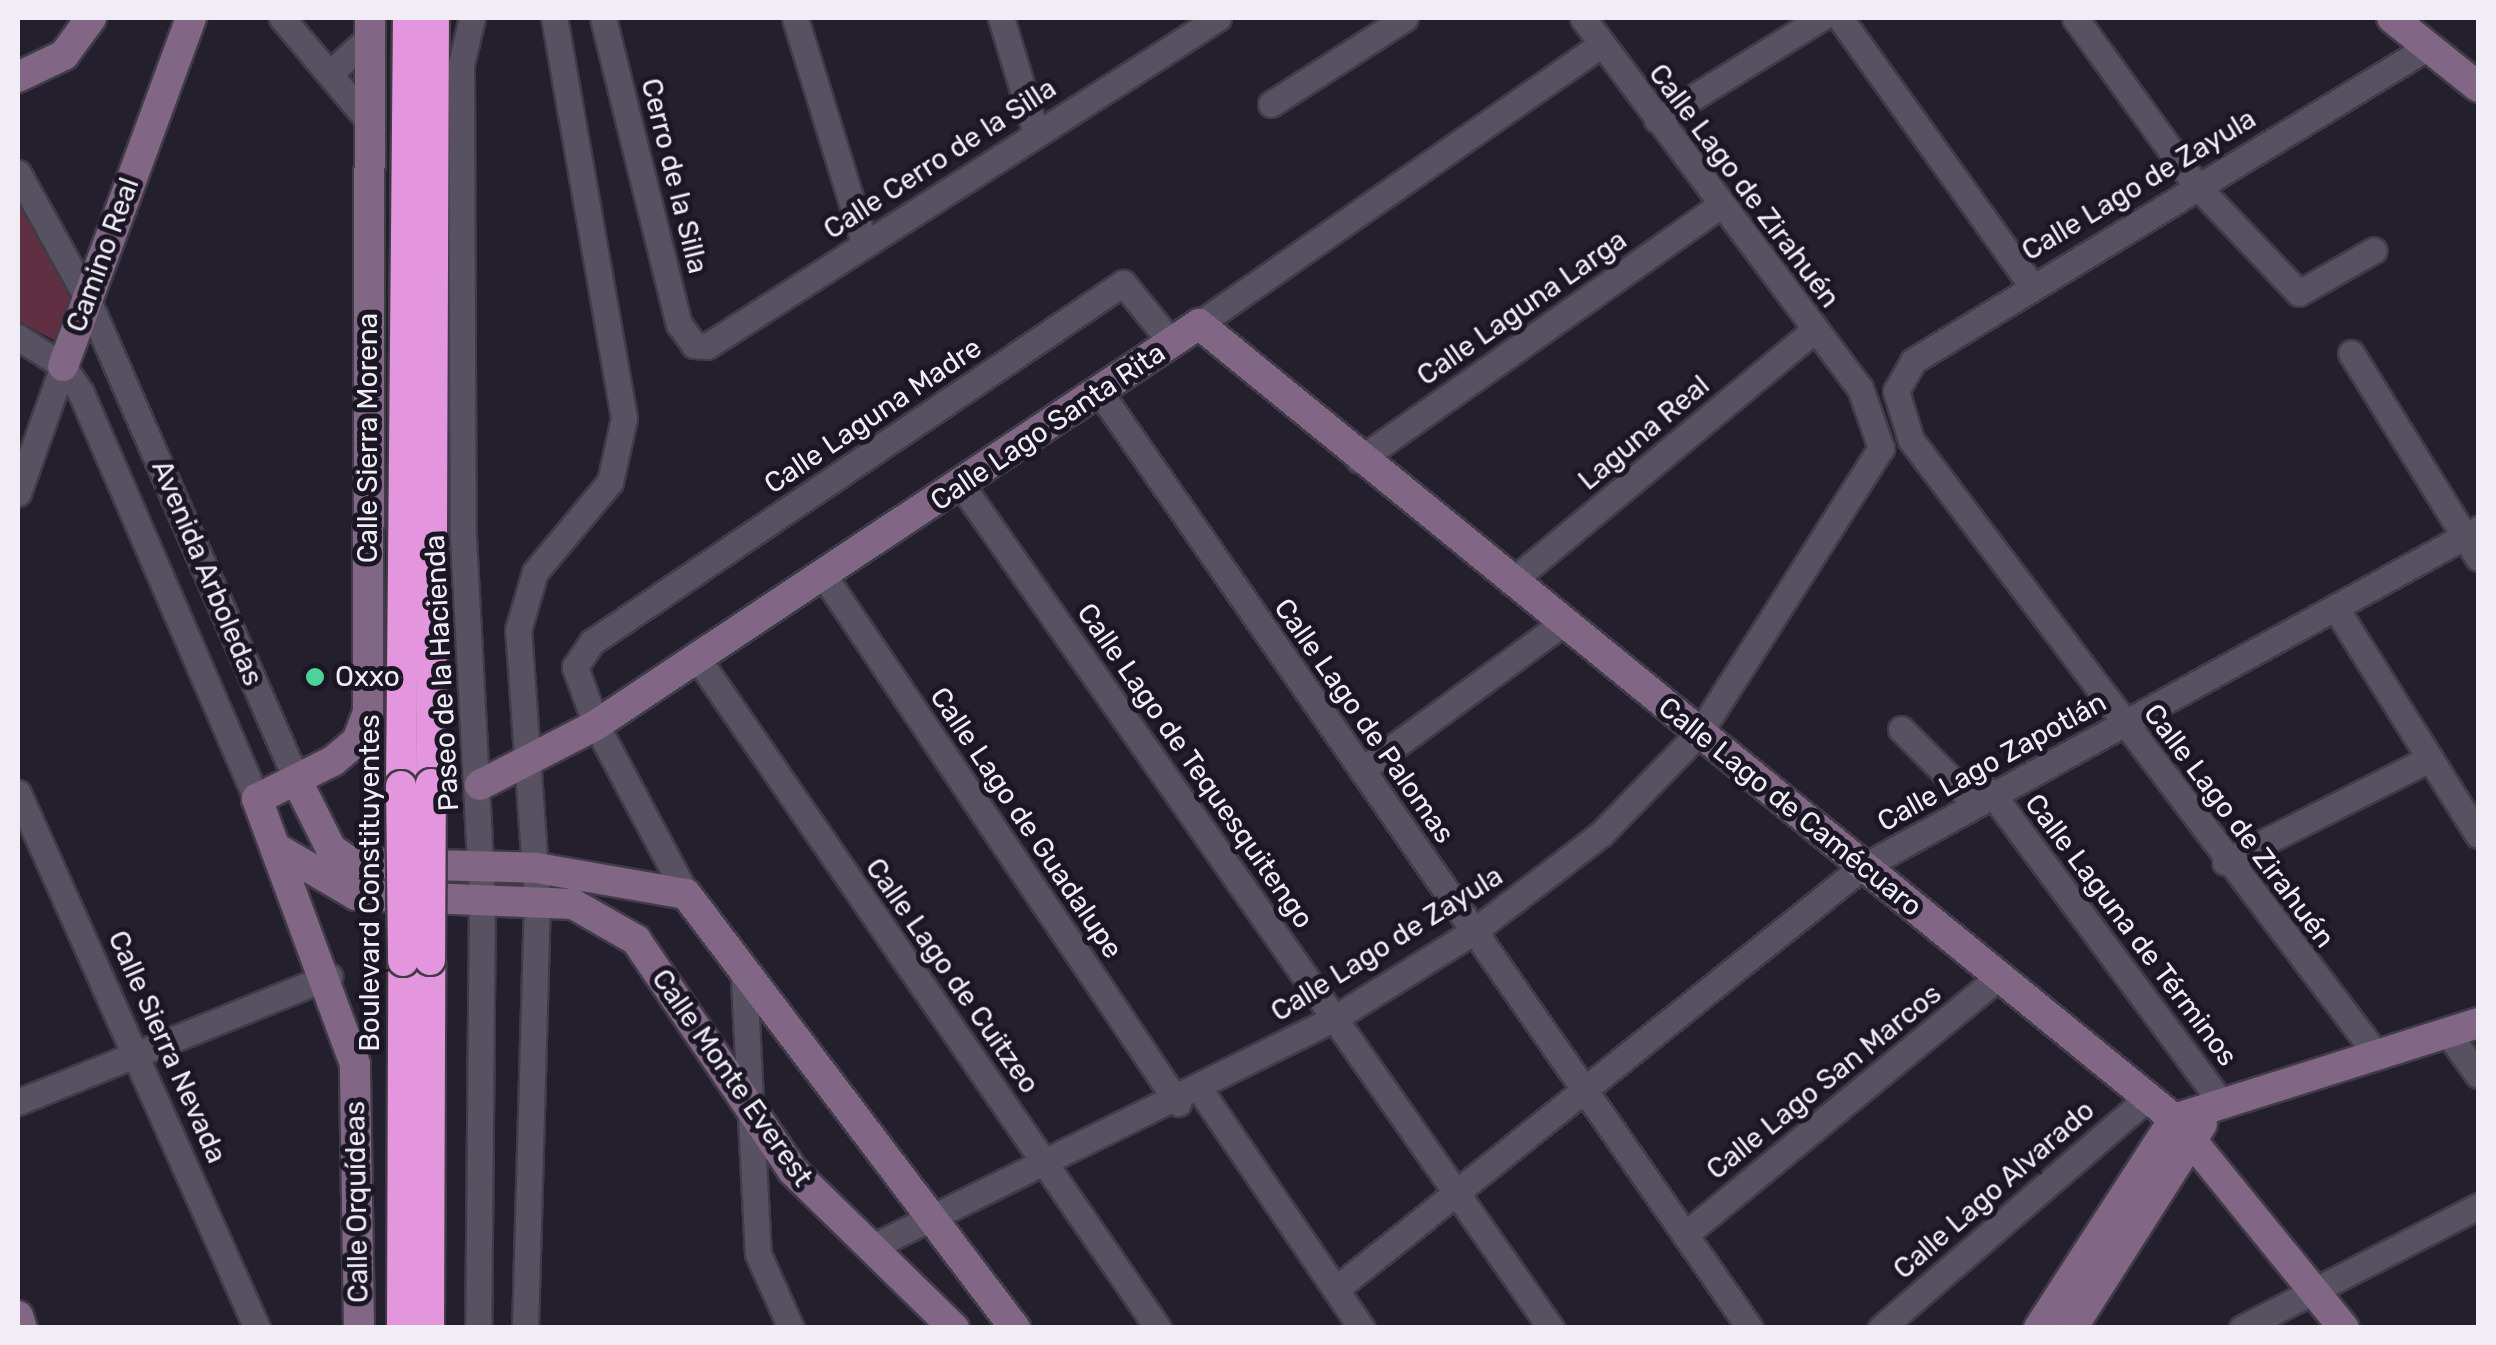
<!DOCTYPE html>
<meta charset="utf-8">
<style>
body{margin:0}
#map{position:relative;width:2496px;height:1345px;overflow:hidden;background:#241f2d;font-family:Rubik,sans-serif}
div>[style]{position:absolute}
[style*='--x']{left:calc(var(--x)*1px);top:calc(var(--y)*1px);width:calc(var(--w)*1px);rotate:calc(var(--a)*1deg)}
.green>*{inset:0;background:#603042}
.roads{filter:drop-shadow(2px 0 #403b46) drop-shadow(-2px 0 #403b46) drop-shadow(0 2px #403b46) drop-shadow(0 -2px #403b46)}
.street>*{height:25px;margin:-12.5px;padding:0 12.5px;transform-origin:12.5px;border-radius:12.5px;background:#575161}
.secondary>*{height:30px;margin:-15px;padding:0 15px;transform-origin:15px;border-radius:15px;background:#816686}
.highway>*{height:30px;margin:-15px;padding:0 15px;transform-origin:15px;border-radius:15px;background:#e396dd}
.bridges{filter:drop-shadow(2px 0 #403b46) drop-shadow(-2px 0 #403b46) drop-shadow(0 2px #403b46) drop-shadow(0 -2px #403b46)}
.highway-bridge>*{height:30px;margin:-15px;padding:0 15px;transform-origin:15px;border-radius:15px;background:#e396dd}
.dots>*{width:28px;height:28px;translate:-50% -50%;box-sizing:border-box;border:5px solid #1b1623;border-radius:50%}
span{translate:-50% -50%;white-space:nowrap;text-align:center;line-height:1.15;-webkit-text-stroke:10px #1b1623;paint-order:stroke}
.street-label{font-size:28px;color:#f0edf6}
.poi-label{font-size:28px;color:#f0edf6}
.left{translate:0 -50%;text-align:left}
.frame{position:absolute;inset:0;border:20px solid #f0edf6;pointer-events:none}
</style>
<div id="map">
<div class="green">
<div style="clip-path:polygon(18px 182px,79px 287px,60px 343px,18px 321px)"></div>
</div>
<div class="roads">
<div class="street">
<div style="--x:282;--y:18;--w:136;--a:49.8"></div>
<div style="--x:472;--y:18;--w:47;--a:103.4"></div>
<div style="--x:461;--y:64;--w:473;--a:89.8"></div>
<div style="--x:463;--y:537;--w:359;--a:87"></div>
<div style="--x:482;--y:895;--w:433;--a:90.5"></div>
<div style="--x:603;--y:18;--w:315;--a:76.1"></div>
<div style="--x:679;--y:324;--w:26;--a:54"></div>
<div style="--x:694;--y:345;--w:13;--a:4"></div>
<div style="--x:707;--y:346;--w:607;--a:-32.7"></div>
<div style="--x:795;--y:18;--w:234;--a:72.9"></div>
<div style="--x:1001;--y:18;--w:120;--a:73.1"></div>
<div style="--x:1583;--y:18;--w:462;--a:53.2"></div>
<div style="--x:1860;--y:388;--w:64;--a:70.7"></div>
<div style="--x:1840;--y:18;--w:330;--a:54.4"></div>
<div style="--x:2075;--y:18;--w:206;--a:54.1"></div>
<div style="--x:2196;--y:185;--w:149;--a:46.4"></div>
<div style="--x:2299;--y:293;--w:86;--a:-29.8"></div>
<div style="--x:330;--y:73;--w:54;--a:-42"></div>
<div style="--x:1271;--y:104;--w:159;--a:-32.7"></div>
<div style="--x:1657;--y:120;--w:193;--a:-31.9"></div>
<div style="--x:18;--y:173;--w:141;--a:61.1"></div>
<div style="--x:86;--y:296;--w:529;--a:66.49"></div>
<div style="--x:1199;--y:324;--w:489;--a:-34.8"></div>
<div style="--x:18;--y:337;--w:54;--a:32.8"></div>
<div style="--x:63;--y:366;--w:32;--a:56"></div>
<div style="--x:81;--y:393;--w:443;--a:66.6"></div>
<div style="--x:2351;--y:353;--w:241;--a:58.2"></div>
<div style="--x:1896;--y:391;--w:51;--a:73"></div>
<div style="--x:1911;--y:440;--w:772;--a:52.85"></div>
<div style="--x:1896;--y:391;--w:34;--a:-60"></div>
<div style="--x:1913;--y:361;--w:603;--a:-31.37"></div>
<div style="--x:1101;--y:394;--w:1137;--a:55.21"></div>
<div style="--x:1359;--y:460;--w:443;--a:-35.2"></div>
<div style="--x:962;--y:486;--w:1028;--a:55.03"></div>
<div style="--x:18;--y:493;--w:135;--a:-70.5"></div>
<div style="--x:824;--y:576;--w:635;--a:56.11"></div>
<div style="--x:1511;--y:582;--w:395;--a:-39.7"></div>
<div style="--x:2335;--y:607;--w:269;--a:57.9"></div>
<div style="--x:698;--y:659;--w:812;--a:55.49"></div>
<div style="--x:1901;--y:729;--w:102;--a:45"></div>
<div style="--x:1362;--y:770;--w:249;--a:-36.2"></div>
<div style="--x:1990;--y:791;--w:391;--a:53.4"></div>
<div style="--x:18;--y:793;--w:586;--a:65.93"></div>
<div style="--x:2225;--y:862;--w:229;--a:-26.8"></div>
<div style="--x:686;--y:894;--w:191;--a:-118"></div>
<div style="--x:596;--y:725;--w:62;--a:-109.9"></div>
<div style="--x:575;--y:667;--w:30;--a:-56"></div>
<div style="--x:592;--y:642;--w:641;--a:-34.06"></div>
<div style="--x:1123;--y:283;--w:77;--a:50.8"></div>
<div style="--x:744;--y:980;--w:274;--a:87.1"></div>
<div style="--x:758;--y:1254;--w:81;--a:66"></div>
<div style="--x:2447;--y:1032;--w:53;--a:54.2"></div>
<div style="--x:1200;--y:1090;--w:288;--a:55.8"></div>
<div style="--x:18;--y:1102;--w:336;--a:-22"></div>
<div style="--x:1687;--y:1233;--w:405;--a:-39.4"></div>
<div style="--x:872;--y:1247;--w:517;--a:-26.32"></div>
<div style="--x:1335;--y:1018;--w:164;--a:-32"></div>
<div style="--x:1474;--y:931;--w:160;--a:-37.4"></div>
<div style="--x:1601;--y:834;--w:142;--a:-45.9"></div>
<div style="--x:1700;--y:732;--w:337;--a:-57.5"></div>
<div style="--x:1336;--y:1289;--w:673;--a:-38.73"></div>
<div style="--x:1861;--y:868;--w:704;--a:-28.79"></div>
<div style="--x:525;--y:1328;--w:429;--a:-88.4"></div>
<div style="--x:537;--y:899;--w:270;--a:-94"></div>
<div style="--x:518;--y:630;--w:60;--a:-73.7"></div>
<div style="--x:535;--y:572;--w:117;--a:-50.2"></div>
<div style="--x:610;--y:482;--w:66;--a:-77.7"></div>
<div style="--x:624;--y:418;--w:406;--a:-99.9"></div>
<div style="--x:1881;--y:1328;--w:352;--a:-40.8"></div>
<div style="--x:2242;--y:1328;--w:266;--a:-27.3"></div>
</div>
<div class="secondary">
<div style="--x:2392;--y:18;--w:110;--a:38.7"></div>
<div style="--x:18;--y:77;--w:51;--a:-25.6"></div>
<div style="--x:64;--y:55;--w:46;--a:-53.9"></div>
<div style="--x:63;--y:366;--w:371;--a:-69.8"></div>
<div style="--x:297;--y:781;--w:76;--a:63.4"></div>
<div style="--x:331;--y:849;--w:25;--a:34"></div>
<div style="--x:352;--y:863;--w:185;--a:1.5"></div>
<div style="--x:537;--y:868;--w:151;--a:9.9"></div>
<div style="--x:686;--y:894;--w:545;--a:52.84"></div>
<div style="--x:480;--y:785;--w:131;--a:-27.3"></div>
<div style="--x:596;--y:725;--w:724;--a:-33.62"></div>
<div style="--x:1199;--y:324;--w:1258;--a:39.19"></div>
<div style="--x:2174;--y:1119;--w:269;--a:50.9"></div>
<div style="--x:281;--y:851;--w:87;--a:30.4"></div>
<div style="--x:356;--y:895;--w:217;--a:2.4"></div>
<div style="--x:573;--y:904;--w:73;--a:29.7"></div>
<div style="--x:636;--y:940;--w:279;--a:55.8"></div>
<div style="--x:793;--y:1171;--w:225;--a:44.3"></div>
<div style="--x:18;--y:1316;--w:13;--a:72"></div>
<div style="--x:359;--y:1328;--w:264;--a:-90.9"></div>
<div style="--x:355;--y:1064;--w:283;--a:-110.3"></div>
<div style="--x:257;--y:799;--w:85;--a:-26.6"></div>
<div style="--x:333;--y:761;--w:31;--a:-40"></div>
<div style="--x:357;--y:741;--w:30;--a:-69"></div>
<div style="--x:368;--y:713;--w:695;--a:-89.84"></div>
<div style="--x:2039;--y:1328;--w:249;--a:-57.1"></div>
<div style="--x:2174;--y:1119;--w:319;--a:-17.5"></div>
<div style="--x:2072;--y:1328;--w:242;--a:-57.5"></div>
</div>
<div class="highway">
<div style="--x:431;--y:784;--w:766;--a:-89.78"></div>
<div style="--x:401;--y:786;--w:768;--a:-89.48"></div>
<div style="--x:402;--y:1328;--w:367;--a:-89.8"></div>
<div style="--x:429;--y:1328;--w:368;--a:-89.8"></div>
</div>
</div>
<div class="bridges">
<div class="highway-bridge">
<div style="--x:401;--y:786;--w:175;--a:89.3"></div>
<div style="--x:430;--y:960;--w:176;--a:-89.7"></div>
</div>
</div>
<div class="dots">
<div style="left:315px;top:677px;background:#4dd39a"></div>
</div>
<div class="street-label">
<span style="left:940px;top:159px;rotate:-33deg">Calle Cerro de la Silla</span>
<span style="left:674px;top:176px;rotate:76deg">Cerro de la Silla</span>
<span style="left:2139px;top:185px;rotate:-31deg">Calle Lago de Zayula</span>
<span style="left:1744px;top:186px;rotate:53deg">Calle Lago de Zirahuén</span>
<span style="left:103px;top:255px;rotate:-70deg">Camino Real</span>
<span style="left:1522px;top:308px;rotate:-35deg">Calle Laguna Larga</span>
<span style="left:873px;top:416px;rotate:-34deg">Calle Laguna Madre</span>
<span style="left:1048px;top:427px;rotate:-34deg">Calle Lago Santa Rita</span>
<span style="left:1644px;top:433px;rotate:-40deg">Laguna Real</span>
<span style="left:368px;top:438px;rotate:-90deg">Calle Sierra Morena</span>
<span style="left:207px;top:573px;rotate:67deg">Avenida Arboledas</span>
<span style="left:442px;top:673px;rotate:-93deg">Paseo de la Hacienda</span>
<span style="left:1364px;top:721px;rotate:55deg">Calle Lago de Palomas</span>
<span style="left:1992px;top:762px;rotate:-29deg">Calle Lago Zapotlán</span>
<span style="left:1195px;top:766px;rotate:55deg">Calle Lago de Tequesquitengo</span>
<span style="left:1790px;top:807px;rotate:39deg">Calle Lago de Camécuaro</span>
<span style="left:1026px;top:823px;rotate:56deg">Calle Lago de Guadalupe</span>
<span style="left:2239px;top:826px;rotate:53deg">Calle Lago de Zirahuén</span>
<span style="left:370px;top:883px;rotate:-90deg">Boulevard Constituyentes</span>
<span style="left:2131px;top:930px;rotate:53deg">Calle Laguna de Términos</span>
<span style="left:1387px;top:944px;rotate:-32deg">Calle Lago de Zayula</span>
<span style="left:952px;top:976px;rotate:55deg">Calle Lago de Cuitzeo</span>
<span style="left:167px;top:1047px;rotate:66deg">Calle Sierra Nevada</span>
<span style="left:732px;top:1078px;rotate:55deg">Calle Monte Everest</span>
<span style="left:1824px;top:1082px;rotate:-39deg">Calle Lago San Marcos</span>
<span style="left:1994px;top:1190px;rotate:-41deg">Calle Lago Alvarado</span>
<span style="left:357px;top:1202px;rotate:-91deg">Calle Orquídeas</span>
</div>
<div class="poi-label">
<span class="left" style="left:335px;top:677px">Oxxo</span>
</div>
<div class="frame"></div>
</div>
